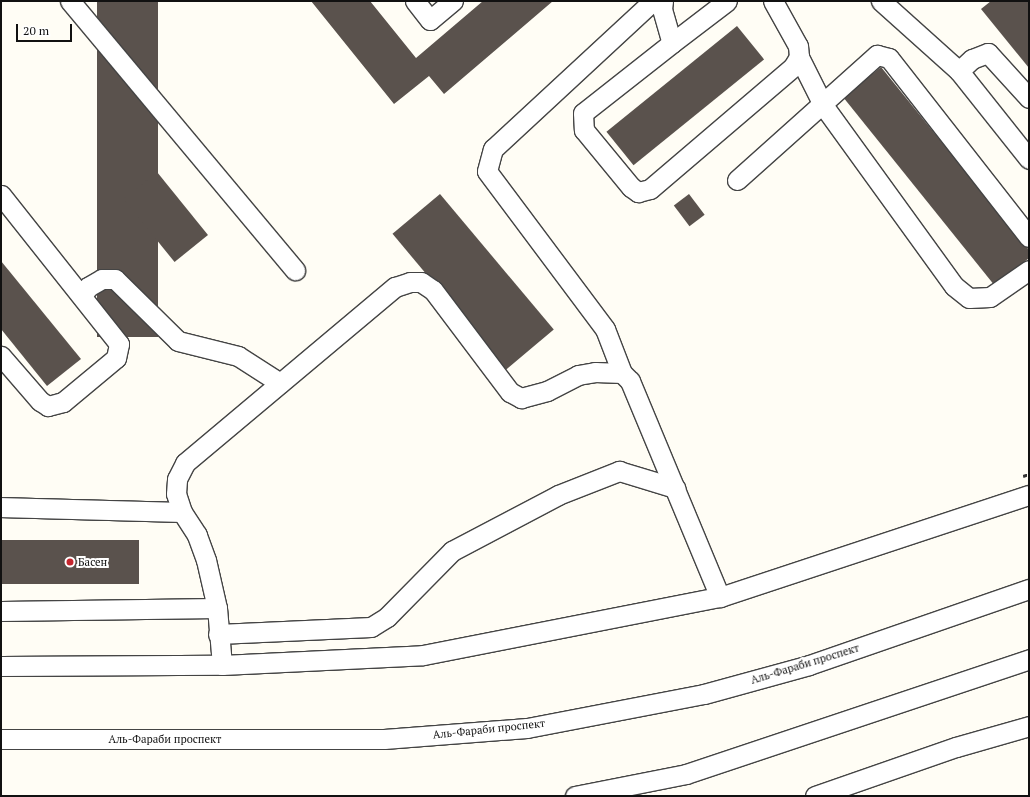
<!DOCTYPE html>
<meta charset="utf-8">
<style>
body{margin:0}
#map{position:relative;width:1030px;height:797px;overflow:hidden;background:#fffdf5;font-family:"PT Serif",serif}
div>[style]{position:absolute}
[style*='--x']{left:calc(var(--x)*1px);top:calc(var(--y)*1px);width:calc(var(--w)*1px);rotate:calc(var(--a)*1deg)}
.building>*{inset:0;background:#5a524d;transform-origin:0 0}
.path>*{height:2.5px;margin-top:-1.25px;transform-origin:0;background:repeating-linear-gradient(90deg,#333 0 4px,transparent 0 6px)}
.roads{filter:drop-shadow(1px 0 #444) drop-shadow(-1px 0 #444) drop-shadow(0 1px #444) drop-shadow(0 -1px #444)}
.minor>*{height:19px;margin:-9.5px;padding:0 9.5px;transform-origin:9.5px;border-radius:9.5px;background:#fff}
.dots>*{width:11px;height:11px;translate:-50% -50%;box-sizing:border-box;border:2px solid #fff;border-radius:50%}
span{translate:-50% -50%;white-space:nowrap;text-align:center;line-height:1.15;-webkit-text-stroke:4px #fff;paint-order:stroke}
.poi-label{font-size:11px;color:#111}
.left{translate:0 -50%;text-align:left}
.street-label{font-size:11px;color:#111}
.frame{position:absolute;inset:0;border:2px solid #111;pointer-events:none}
.scale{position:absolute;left:16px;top:24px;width:56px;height:18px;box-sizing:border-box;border:2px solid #111;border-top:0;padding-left:5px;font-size:12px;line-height:14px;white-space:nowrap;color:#111;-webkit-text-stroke:3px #fff;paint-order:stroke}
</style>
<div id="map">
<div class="building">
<div style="left:97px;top:1px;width:61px;height:336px"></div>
<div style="clip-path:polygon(311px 1px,370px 1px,416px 58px,483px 1px,553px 1px,444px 94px,429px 76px,394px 104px)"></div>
<div style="clip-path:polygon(991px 1px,1029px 1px,1029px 68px,981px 9px)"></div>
<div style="left:737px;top:26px;width:43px;height:168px;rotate:51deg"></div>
<div style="clip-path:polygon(881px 67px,1029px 250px,1029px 258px,995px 286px,843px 97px)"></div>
<div style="left:157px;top:172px;width:81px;height:43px;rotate:51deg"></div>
<div style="left:440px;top:194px;width:177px;height:62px;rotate:50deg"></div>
<div style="left:689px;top:194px;width:26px;height:19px;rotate:53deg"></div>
<div style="clip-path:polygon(1px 261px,81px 359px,47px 386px,1px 329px)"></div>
<div style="left:1px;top:540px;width:138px;height:44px"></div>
</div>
<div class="path">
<div style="--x:1023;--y:476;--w:6;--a:-18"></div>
</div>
<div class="roads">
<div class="minor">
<div style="--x:70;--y:1;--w:351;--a:50.1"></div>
<div style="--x:415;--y:1;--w:24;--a:52"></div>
<div style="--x:430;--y:20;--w:30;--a:-40"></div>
<div style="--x:663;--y:1;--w:8;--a:97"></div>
<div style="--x:662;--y:9;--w:35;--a:74"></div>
<div style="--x:672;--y:43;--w:113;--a:141.8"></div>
<div style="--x:583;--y:113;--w:17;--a:87"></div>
<div style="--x:584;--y:130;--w:74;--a:50.5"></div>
<div style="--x:631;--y:187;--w:9;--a:36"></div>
<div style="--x:638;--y:192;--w:12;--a:-14"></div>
<div style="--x:650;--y:189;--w:188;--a:-40.5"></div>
<div style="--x:793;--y:67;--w:12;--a:-59"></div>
<div style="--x:799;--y:57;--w:11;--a:-95"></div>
<div style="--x:798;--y:46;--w:51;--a:-119.1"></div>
<div style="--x:881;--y:1;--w:105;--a:41.9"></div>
<div style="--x:959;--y:71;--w:112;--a:51.5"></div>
<div style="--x:672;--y:43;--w:69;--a:-37.4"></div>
<div style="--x:799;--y:57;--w:54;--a:63.4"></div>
<div style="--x:823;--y:105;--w:223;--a:54.1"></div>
<div style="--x:954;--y:286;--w:19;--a:39"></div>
<div style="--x:969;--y:298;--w:21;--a:-3"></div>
<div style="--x:990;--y:297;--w:47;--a:-34.7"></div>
<div style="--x:959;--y:71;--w:18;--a:-43"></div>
<div style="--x:972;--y:59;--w:17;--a:-21"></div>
<div style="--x:988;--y:53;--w:61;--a:47.7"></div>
<div style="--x:737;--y:180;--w:188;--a:-41.8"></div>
<div style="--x:877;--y:55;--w:12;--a:14"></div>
<div style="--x:889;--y:58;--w:227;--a:52"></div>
<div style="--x:1;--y:195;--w:190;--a:51.6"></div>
<div style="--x:119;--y:344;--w:14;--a:102"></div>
<div style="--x:116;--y:358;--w:69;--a:140.3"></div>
<div style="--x:63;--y:402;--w:16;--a:165"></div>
<div style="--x:48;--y:406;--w:9;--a:-148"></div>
<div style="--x:40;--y:401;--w:60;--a:-130.9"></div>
<div style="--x:82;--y:296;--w:11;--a:-56"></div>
<div style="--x:88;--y:287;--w:16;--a:-30"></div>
<div style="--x:102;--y:279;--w:13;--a:0"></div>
<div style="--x:115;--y:279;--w:88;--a:44.5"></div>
<div style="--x:178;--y:341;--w:62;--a:14"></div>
<div style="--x:238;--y:356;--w:50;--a:32.7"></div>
<div style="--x:622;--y:373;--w:47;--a:-111.1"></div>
<div style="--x:605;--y:329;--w:197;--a:-126.8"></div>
<div style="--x:487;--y:171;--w:23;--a:-75"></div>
<div style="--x:493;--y:149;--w:218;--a:-42.8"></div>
<div style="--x:1;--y:507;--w:181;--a:1.6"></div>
<div style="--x:1;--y:611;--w:216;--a:-0.8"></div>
<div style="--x:218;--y:634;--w:153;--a:-2.6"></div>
<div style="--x:371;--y:627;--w:19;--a:-32"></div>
<div style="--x:387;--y:617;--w:93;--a:-45.4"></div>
<div style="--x:452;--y:551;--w:120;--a:-27.8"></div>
<div style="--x:558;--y:495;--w:66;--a:-21.5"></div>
<div style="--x:619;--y:471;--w:59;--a:16.9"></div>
<div style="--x:222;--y:665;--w:57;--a:-95"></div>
<div style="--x:217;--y:608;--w:49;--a:-102.9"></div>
<div style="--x:206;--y:560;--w:27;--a:-110"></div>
<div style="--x:197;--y:535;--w:27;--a:-123"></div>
<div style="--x:182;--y:512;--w:19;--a:-108"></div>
<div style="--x:176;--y:494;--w:15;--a:-86"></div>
<div style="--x:177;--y:479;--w:18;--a:-63"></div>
<div style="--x:185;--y:463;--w:274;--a:-40"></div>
<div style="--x:395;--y:287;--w:16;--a:-18"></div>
<div style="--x:410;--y:282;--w:11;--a:0"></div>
<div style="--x:421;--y:282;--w:14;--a:34"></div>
<div style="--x:433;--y:290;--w:128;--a:53"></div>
<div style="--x:510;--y:392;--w:13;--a:29"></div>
<div style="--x:521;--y:398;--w:27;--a:-15"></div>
<div style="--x:547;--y:391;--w:35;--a:-27"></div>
<div style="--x:578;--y:375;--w:17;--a:-10"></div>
<div style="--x:595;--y:372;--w:27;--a:2"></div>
<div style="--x:622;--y:373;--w:11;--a:45"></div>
<div style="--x:630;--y:381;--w:234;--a:67.4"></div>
<div style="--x:1;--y:666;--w:221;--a:-0.3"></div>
<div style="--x:222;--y:665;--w:201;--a:-2.8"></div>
<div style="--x:423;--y:655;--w:303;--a:-11.1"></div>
<div style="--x:720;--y:597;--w:325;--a:-18.3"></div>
<div style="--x:1;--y:739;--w:383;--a:0"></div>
<div style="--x:384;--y:739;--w:143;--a:-4.4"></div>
<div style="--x:527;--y:728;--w:180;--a:-10.9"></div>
<div style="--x:704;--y:694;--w:109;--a:-15.4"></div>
<div style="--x:809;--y:665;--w:233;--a:-19.1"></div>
<div style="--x:575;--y:796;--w:113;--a:-11.2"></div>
<div style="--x:686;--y:774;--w:362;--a:-18.5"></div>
<div style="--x:815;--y:796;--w:149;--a:-19.2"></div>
<div style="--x:956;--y:747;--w:76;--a:-16"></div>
</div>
</div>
<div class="dots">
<div style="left:70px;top:562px;background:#c4262e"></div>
</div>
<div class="poi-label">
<span class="left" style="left:78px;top:562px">Басен</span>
</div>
<div class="street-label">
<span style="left:805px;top:664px;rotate:-17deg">Аль-Фараби проспект</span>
<span style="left:489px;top:729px;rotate:-6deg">Аль-Фараби проспект</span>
<span style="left:165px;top:739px">Аль-Фараби проспект</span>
</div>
<div class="frame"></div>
<div class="scale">20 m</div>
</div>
